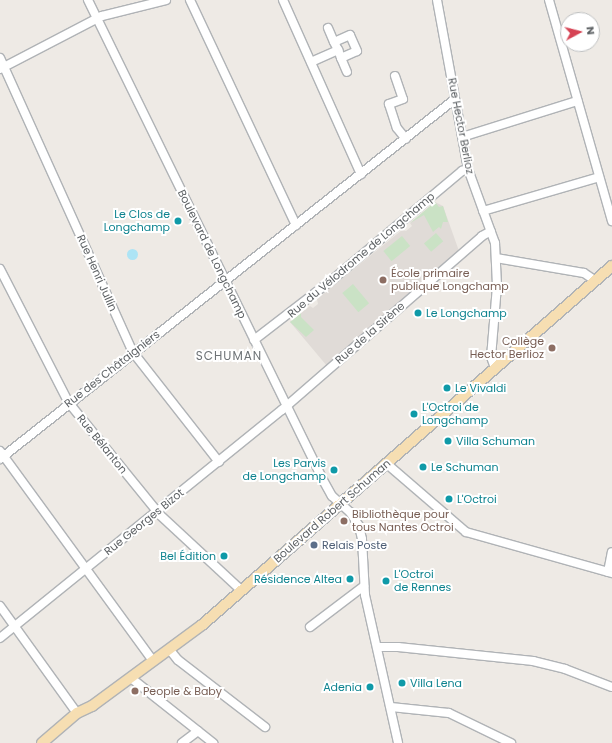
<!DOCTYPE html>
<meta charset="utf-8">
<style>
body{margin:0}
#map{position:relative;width:612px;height:743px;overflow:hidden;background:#eeeae5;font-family:Poppins,sans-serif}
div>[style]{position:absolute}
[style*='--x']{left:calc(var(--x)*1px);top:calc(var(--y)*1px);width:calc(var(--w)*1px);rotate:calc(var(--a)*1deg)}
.education>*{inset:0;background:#e0dbd7}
.green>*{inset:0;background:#cae2c5;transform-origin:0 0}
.water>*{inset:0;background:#ade4f5}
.round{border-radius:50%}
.roads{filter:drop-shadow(1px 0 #b0b3b6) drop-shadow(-1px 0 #b0b3b6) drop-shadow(0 1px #b0b3b6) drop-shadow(0 -1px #b0b3b6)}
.minor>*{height:8px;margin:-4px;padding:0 4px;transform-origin:4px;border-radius:4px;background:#fff}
.major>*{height:10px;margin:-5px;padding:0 5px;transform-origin:5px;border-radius:5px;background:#f6deb2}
.dots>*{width:11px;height:11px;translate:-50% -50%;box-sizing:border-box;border:2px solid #fff;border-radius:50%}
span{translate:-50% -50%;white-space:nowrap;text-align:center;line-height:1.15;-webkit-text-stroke:4px #fff;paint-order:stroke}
.street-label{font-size:11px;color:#5d6164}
.culture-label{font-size:11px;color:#0d838f}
.right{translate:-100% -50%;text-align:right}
.left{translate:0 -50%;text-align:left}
.education-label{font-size:11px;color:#785e54}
.service-label{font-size:11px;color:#4e5e75}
.neighbourhood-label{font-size:12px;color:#6e7376;letter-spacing:1px}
.north{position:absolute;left:560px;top:12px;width:40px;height:40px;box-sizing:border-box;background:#fff;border:1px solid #bec0c1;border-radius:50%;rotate:83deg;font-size:11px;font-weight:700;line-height:16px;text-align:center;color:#5d6164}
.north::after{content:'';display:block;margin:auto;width:14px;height:18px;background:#d64354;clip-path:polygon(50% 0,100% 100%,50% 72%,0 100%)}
</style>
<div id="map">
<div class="education">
<div style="clip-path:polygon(435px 202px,443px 206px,459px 251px,327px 366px,290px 322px,310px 306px,313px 308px,318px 304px,317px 299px,402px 230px,406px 231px,412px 226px,410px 223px)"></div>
</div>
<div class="green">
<div style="clip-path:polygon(435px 202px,439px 207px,443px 206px,448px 222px,443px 222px,441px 229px,439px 227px,433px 232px,424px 215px,410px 223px)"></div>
<div style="left:436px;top:233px;width:11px;height:16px;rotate:49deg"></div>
<div style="left:402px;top:236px;width:13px;height:24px;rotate:51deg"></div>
<div style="left:353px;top:284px;width:25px;height:14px;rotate:50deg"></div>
<div style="clip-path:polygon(301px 313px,301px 317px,314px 330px,306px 337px,290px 322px)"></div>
</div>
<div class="water">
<div class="round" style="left:126.5px;top:248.5px;width:11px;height:11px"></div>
</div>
<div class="roads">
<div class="minor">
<div style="--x:88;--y:0;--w:534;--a:63.91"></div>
<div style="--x:323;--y:480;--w:18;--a:61"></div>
<div style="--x:332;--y:496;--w:24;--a:42"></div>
<div style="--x:350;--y:512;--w:17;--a:57"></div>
<div style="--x:359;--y:526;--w:13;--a:77"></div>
<div style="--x:362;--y:539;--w:56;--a:86.9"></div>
<div style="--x:365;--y:595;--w:152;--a:77.4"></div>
<div style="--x:190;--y:0;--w:249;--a:64.8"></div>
<div style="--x:283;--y:0;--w:191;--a:65.9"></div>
<div style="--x:437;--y:0;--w:172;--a:79.6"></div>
<div style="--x:468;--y:169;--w:79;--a:70"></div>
<div style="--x:495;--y:243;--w:43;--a:87.3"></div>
<div style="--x:497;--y:286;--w:71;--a:94.8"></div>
<div style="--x:491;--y:357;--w:12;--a:70"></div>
<div style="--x:549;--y:0;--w:230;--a:74.1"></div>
<div style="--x:328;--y:28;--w:15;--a:67"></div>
<div style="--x:0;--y:58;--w:321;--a:65.7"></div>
<div style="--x:132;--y:351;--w:141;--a:51.9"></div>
<div style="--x:341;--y:58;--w:15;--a:67"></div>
<div style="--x:311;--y:62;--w:30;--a:-24"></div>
<div style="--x:338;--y:50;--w:9;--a:69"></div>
<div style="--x:341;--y:58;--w:17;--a:-24"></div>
<div style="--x:357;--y:51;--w:17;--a:-114"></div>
<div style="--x:350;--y:35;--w:17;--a:156"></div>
<div style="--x:334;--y:42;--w:9;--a:63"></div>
<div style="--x:0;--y:69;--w:115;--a:-27.5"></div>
<div style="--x:102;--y:16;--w:66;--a:-14"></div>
<div style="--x:395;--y:76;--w:24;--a:71"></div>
<div style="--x:403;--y:99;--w:15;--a:160"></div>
<div style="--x:389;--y:104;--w:25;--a:72"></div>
<div style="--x:397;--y:128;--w:14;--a:51"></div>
<div style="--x:462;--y:137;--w:121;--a:-17.4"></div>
<div style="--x:483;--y:211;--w:121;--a:-16.3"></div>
<div style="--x:496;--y:258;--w:89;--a:9.7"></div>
<div style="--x:584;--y:273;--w:14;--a:34"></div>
<div style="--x:0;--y:269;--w:151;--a:62.8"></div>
<div style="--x:69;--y:403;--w:144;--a:50.9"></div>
<div style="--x:160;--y:515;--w:110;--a:42.8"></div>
<div style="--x:254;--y:340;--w:98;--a:-37.6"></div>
<div style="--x:332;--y:280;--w:170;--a:-40"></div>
<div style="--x:462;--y:171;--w:6;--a:-18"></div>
<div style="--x:0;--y:451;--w:260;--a:53.9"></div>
<div style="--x:0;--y:459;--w:580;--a:-38.35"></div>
<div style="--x:387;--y:464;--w:104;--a:40.7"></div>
<div style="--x:466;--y:532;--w:152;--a:15.7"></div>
<div style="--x:608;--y:572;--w:20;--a:-79"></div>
<div style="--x:0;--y:606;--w:132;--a:54.3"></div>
<div style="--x:310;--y:627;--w:68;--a:-37.2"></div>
<div style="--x:0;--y:638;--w:363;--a:-39"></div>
<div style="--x:282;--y:410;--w:265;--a:-41"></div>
<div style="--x:482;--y:236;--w:10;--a:-29"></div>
<div style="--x:379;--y:647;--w:19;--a:0"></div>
<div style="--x:398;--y:647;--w:136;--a:5.9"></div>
<div style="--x:533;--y:661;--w:33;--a:14"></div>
<div style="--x:565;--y:669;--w:50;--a:21"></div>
<div style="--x:169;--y:649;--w:14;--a:51"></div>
<div style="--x:178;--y:660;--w:110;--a:37.6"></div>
<div style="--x:131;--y:678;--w:105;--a:38.4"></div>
<div style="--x:391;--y:707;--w:58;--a:5.9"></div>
<div style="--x:449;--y:713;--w:69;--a:25.8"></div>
<div style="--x:182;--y:743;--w:20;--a:-37"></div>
</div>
<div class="major">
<div style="--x:42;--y:743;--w:46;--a:-40.6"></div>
<div style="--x:77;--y:713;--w:17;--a:-25"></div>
<div style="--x:92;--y:706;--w:137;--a:-36.4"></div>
<div style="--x:202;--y:625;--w:545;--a:-41.21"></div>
</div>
</div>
<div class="dots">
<div style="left:178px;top:221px;background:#0f9aa8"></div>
<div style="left:383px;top:280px;background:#8d6e63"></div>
<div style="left:418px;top:313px;background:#0f9aa8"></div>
<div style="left:552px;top:348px;background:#8d6e63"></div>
<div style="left:447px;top:388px;background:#0f9aa8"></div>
<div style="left:414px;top:414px;background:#0f9aa8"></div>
<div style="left:448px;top:441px;background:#0f9aa8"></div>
<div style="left:423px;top:467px;background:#0f9aa8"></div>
<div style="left:334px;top:470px;background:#0f9aa8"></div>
<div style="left:449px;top:499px;background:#0f9aa8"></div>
<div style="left:344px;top:521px;background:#8d6e63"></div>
<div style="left:314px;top:545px;background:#5c6f8a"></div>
<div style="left:224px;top:556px;background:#0f9aa8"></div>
<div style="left:350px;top:579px;background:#0f9aa8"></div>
<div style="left:386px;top:581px;background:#0f9aa8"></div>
<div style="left:402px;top:683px;background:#0f9aa8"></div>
<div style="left:370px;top:687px;background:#0f9aa8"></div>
<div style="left:135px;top:691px;background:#8d6e63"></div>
</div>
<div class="street-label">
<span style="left:461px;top:126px;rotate:79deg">Rue Hector Berlioz</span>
<span style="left:212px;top:254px;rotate:64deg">Boulevard de Longchamp</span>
<span style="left:361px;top:255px;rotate:-40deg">Rue du Vélodrome de Longchamp</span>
<span style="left:97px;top:273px;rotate:66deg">Rue Henri Jullin</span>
<span style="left:370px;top:333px;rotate:-41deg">Rue de la Sirène</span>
<span style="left:112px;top:369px;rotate:-38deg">Rue des Châtaigniers</span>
<span style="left:102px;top:444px;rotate:51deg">Rue Bélanton</span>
<span style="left:332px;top:511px;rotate:-41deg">Boulevard Robert Schuman</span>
<span style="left:144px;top:522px;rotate:-39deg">Rue Georges Bizot</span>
</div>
<div class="culture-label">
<span class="right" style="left:170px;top:221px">Le Clos de<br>Longchamp</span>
<span class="left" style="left:426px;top:313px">Le Longchamp</span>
<span class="left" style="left:455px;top:388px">Le Vivaldi</span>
<span class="left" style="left:422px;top:414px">L'Octroi de<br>Longchamp</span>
<span class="left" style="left:456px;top:441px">Villa Schuman</span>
<span class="right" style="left:326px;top:470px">Les Parvis<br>de Longchamp</span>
<span class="left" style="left:431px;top:467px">Le Schuman</span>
<span class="left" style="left:457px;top:499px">L'Octroi</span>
<span class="right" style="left:216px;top:556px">Bel Édition</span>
<span class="left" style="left:394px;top:581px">L'Octroi<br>de Rennes</span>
<span class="right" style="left:342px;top:579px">Résidence Altea</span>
<span class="left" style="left:410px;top:683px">Villa Lena</span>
<span class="right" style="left:362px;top:687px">Adenia</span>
</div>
<div class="education-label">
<span class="left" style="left:391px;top:280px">École primaire<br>publique Longchamp</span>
<span class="right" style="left:544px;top:348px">Collège<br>Hector Berlioz</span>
<span class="left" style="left:352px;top:521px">Bibliothèque pour<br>tous Nantes Octroi</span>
<span class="left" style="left:143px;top:691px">People &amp; Baby</span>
</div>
<div class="service-label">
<span class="left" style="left:322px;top:545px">Relais Poste</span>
</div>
<div class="neighbourhood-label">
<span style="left:229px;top:356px">SCHUMAN</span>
</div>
<div class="north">N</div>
</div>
